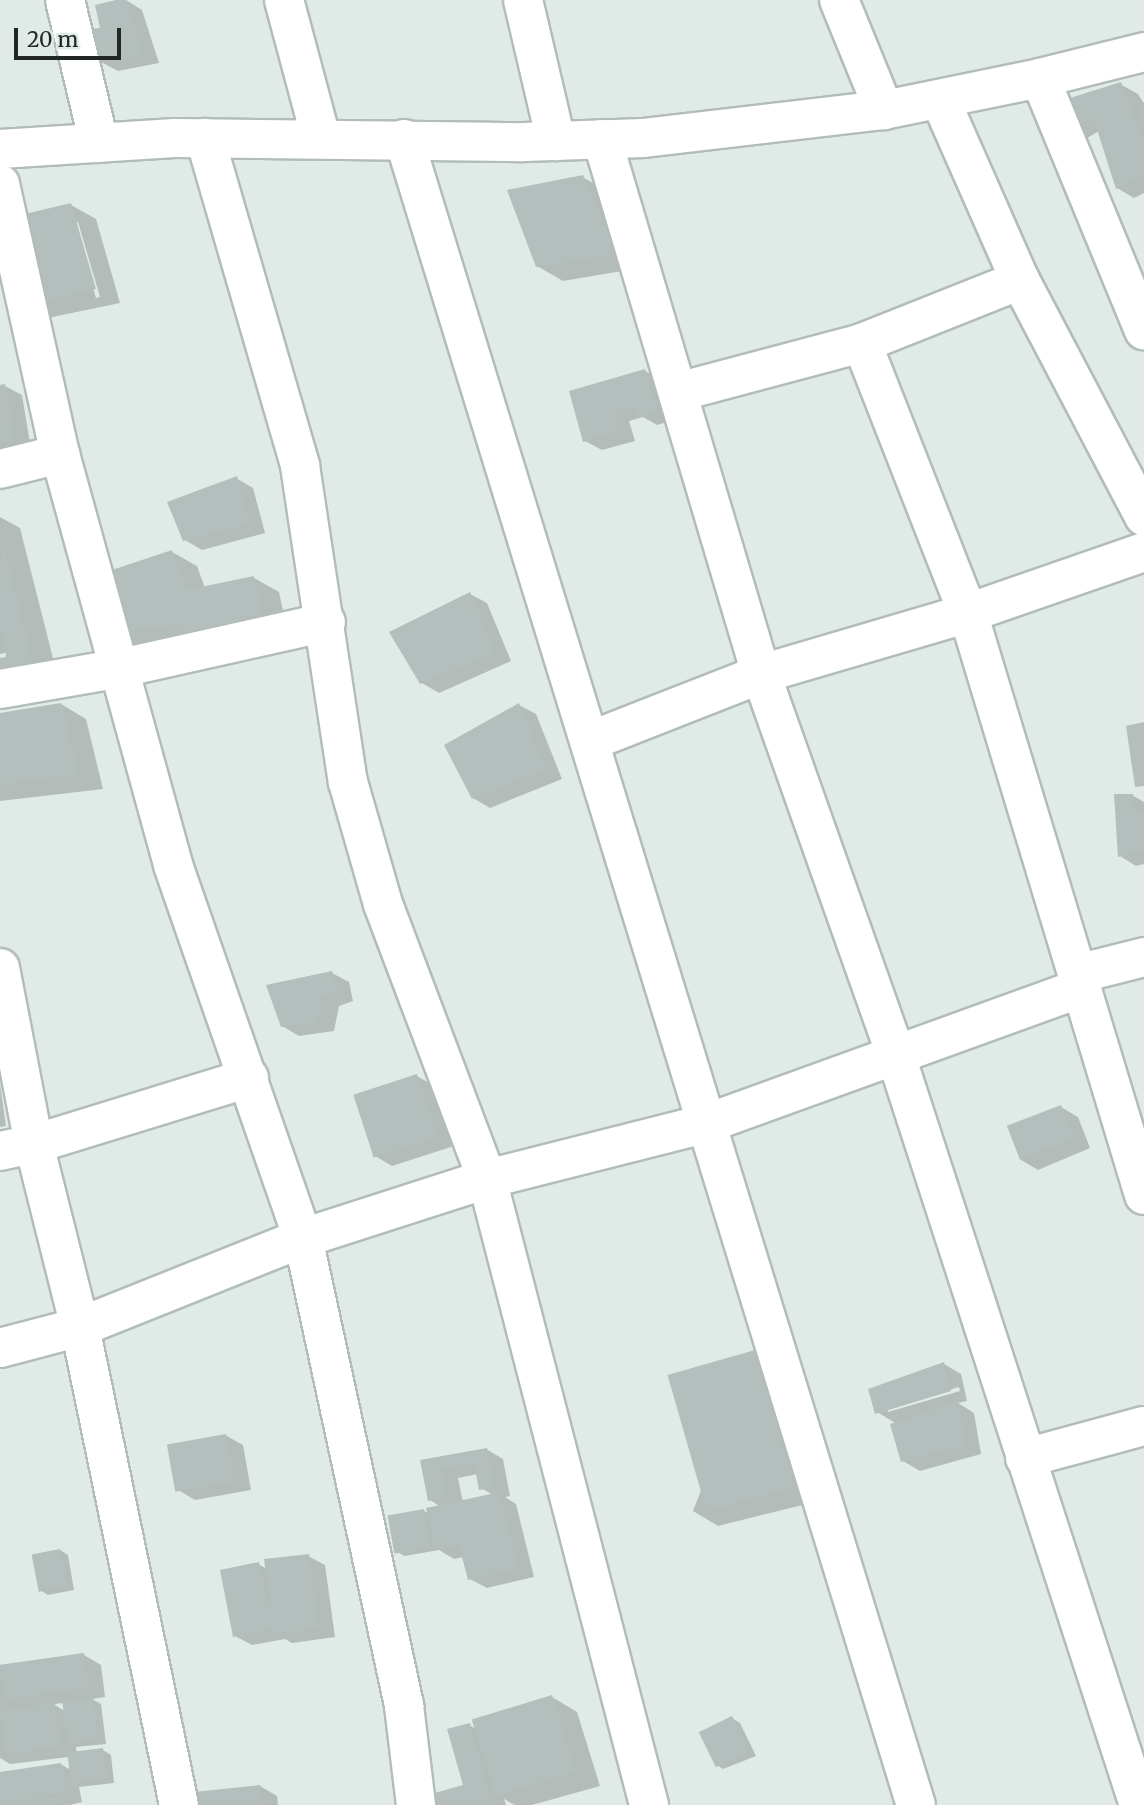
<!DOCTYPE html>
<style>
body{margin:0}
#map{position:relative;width:1144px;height:1805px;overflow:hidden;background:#e0ebe8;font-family:Merriweather,serif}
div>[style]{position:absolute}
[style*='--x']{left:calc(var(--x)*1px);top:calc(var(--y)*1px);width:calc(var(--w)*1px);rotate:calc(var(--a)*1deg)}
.shadow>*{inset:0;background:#0003}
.building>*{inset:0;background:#b4bebc;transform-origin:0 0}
.roads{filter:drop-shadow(2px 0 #b2bdba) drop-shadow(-2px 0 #b2bdba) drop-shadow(0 2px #b2bdba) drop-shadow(0 -2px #b2bdba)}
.minor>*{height:38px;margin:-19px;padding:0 19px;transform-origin:19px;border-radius:19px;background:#fff}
span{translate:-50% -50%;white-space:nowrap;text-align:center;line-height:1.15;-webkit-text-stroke:6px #e0ebe8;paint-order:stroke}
.scale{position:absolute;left:14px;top:28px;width:107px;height:32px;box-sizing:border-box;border:4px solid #222625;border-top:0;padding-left:9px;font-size:21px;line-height:24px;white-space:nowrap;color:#222625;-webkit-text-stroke:5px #e0ebe8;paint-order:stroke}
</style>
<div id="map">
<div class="shadow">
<div style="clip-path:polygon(126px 0,142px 10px,159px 63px,118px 71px,101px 62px)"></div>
<div style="clip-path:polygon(1120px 84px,1138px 94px,1144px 104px,1144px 193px,1134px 198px,1117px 188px,1099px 131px,1082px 141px,1065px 131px)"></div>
<div style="clip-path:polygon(582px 177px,608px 191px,640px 268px,563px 281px,537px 266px)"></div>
<div style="clip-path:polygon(evenodd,71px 205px,96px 219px,120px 303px,38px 320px,71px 205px,74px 222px,78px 222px,100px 297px,96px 298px,74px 222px)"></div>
<div style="clip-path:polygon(645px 371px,662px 381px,674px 420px,657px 425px,643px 417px,629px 421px,635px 441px,602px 450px,585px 441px)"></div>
<div style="clip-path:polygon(5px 386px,22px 395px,31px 449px,0 457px,0 387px)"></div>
<div style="clip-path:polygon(236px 478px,253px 488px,265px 533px,202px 550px,185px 540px)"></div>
<div style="clip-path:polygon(0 517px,20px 528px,59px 682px,0 659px,8px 659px,8px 652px,0 654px)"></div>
<div style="clip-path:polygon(172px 552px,197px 566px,205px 588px,254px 578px,279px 592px,288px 635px,138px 646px,113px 632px)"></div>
<div style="clip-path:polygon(470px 594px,487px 603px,511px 661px,439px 693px,422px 683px)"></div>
<div style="clip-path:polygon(61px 704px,86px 719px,103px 789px,0 801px,0 715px)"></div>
<div style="clip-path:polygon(519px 705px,536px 714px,562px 779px,490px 808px,473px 798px)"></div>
<div style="clip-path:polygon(1132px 795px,1144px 802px,1144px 864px,1136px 866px,1120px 856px)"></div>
<div style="clip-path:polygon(332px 973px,349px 982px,353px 1001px,339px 1006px,334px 1031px,299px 1036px,282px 1026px)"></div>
<div style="clip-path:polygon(417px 1076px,434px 1086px,454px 1146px,392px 1166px,375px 1156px)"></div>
<div style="clip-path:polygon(0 1084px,6px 1126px,0 1127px)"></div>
<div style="clip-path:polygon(1061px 1107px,1078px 1117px,1090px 1148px,1038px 1170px,1021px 1160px,1010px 1127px)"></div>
<div style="clip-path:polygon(755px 1352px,780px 1367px,819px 1501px,718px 1526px,693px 1511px)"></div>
<div style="clip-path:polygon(evenodd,944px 1364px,961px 1374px,967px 1401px,958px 1403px,974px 1413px,981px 1454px,920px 1471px,903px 1461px,897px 1424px,877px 1412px,944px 1364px,959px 1387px,960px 1391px,888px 1412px,888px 1408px,959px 1387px)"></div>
<div style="clip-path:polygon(225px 1435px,243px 1445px,251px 1490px,195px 1500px,178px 1490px)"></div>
<div style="clip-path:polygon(evenodd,486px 1449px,503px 1459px,510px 1496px,505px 1497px,516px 1504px,534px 1577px,487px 1588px,470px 1579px,464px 1557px,454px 1559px,439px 1550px,405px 1556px,397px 1552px,424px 1511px,430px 1514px,441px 1507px,430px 1500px,422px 1462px,486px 1449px,478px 1474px,481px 1488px,493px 1495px,463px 1502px,458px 1478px,478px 1474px)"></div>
<div style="clip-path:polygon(60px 1550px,68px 1555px,74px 1590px,48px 1595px,40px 1590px)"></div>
<div style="clip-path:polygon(308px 1556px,325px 1565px,335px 1637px,292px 1643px,285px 1639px,252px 1645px,235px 1636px,258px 1564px,267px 1569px)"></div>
<div style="clip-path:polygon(evenodd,84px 1655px,101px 1665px,105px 1697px,92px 1699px,101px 1704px,106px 1744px,76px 1747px,77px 1753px,103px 1750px,111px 1755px,114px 1783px,79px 1787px,82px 1802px,70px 1805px,1px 1805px,0 1774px,60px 1764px,71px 1770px,69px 1757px,10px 1764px,0 1758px,0 1666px,84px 1655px,64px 1703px,65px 1711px,53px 1704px,64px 1703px)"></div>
<div style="clip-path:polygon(552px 1697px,577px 1712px,600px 1786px,532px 1805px,515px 1805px,504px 1799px,506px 1805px,421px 1805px,465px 1786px,469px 1725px,476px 1729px)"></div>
<div style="clip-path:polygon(732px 1718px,740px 1723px,756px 1756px,723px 1769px,715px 1764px)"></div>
<div style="clip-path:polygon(260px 1786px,277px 1796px,278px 1805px,188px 1805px)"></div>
</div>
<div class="building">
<div style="clip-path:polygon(116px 0,126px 0,143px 54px,99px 63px,88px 29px,100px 28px,95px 5px)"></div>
<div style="clip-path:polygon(1121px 82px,1144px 143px,1144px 176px,1116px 189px,1093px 117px,1064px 132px,1054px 103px)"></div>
<div style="clip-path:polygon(1144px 102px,1144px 127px,1143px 127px,1137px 105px)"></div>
<div style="clip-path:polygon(583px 175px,616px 254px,536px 267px,507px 190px)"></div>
<div style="clip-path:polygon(71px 203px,96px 289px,11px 307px,0 273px,0 220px)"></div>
<div style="clip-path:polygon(645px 369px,657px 411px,638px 417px,635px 406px,613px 412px,619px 431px,583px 442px,569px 391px)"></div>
<div style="clip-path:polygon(5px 384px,15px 440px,0 444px,0 385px)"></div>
<div style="clip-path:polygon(237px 476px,249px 524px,183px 541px,167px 502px)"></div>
<div style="clip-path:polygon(1px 536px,34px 668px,0 672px,0 658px,6px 657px,3px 634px,0 634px)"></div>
<div style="clip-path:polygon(172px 550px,186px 590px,254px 576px,263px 621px,186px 634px,181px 624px,111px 633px,100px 574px)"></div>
<div style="clip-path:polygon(470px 592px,495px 652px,420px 684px,389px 632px)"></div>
<div style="clip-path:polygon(61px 703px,79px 775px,0 784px,0 713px)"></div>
<div style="clip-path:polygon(519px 703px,546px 769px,472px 799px,444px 745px)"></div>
<div style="clip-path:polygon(1144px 722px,1144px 786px,1135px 787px,1126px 726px)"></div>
<div style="clip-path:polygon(1114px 794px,1133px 794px,1133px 813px,1144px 810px,1144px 849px,1118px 857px)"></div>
<div style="clip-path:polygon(332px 971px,337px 991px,322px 997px,317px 1022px,281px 1027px,266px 985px)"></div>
<div style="left:417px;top:1074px;width:66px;height:67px;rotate:72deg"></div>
<div style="left:1061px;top:1105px;width:36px;height:58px;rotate:69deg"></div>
<div style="left:755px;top:1350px;width:142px;height:91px;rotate:74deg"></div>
<div style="clip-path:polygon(944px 1362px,951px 1391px,875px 1414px,868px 1389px)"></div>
<div style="clip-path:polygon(957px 1401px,965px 1445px,901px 1462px,890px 1424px)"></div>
<div style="left:226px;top:1434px;width:48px;height:60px;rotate:80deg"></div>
<div style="clip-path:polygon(487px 1448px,494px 1487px,479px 1490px,474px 1463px,442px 1469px,447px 1498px,428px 1501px,420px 1460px)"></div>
<div style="clip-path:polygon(500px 1492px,518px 1568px,468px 1580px,459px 1545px,436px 1550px,426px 1508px)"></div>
<div style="left:424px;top:1509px;width:39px;height:37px;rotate:80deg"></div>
<div style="left:60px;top:1549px;width:38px;height:29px;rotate:79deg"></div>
<div style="clip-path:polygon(309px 1554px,319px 1628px,273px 1634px,272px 1629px,233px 1637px,220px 1570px,259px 1562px,272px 1623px,264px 1559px)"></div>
<div style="left:84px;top:1653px;width:35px;height:85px;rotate:82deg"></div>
<div style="left:552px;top:1695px;width:80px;height:84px;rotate:73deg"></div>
<div style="left:93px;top:1697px;width:43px;height:31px;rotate:83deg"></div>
<div style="left:55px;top:1703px;width:44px;height:55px;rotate:82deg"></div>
<div style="left:732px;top:1716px;width:39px;height:37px;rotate:64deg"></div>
<div style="clip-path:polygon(470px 1723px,492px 1805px,420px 1805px,417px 1798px,463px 1785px,447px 1729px)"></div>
<div style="left:103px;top:1748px;width:31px;height:36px;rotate:83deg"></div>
<div style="clip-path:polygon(61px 1763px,66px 1792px,11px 1801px,59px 1797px,60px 1805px,0 1805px,0 1772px)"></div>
<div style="clip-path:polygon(260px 1785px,263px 1805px,186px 1805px,185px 1793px)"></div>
</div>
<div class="roads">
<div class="minor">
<div style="--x:65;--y:0;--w:147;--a:76.6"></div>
<div style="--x:284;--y:0;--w:143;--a:75"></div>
<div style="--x:523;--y:0;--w:145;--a:76.8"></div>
<div style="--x:839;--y:0;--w:119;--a:67.8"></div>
<div style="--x:1040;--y:78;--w:273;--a:67.6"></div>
<div style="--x:940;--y:99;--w:198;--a:66.2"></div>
<div style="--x:1020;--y:280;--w:267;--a:62.3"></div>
<div style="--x:205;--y:138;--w:341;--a:73.8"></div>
<div style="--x:300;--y:466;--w:320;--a:81.4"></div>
<div style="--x:348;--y:782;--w:127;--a:74"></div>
<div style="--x:383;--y:904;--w:294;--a:69.3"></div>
<div style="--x:487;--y:1179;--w:647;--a:75.49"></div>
<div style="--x:404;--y:139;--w:1743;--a:72.92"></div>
<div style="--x:602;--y:139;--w:558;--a:73.45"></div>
<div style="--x:761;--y:674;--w:405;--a:70.5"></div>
<div style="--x:896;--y:1056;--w:787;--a:72.03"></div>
<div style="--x:0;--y:149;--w:175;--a:-3.6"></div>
<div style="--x:175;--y:138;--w:348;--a:0.7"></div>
<div style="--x:523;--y:142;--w:121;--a:-1.9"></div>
<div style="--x:644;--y:138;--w:242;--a:-6.7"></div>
<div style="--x:884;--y:110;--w:159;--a:-11.6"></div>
<div style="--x:1040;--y:78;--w:107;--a:-14"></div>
<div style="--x:0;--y:184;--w:277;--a:77.5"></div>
<div style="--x:60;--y:454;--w:426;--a:74.6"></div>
<div style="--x:173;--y:865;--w:395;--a:70.8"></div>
<div style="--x:303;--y:1238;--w:479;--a:77.8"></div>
<div style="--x:404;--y:1706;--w:100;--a:83.1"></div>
<div style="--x:862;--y:343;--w:290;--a:68.6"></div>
<div style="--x:968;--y:613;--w:608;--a:73.17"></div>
<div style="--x:678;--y:392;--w:190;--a:-14.9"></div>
<div style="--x:862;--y:343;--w:170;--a:-21.7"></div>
<div style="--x:0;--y:469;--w:62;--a:-14"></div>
<div style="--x:0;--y:689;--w:123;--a:-9.8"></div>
<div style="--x:121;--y:668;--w:210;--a:-12.6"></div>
<div style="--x:590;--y:741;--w:184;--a:-21.4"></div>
<div style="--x:761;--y:674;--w:216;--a:-16.4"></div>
<div style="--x:968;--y:613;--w:186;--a:-19.1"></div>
<div style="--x:0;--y:968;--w:179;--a:79.1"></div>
<div style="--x:34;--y:1144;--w:189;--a:75.9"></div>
<div style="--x:80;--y:1327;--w:488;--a:78.3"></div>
<div style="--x:1077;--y:974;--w:69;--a:-14.2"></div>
<div style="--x:0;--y:1151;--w:35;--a:-12"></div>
<div style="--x:34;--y:1144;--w:225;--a:-17.1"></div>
<div style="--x:0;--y:1348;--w:83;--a:-14.7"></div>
<div style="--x:80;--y:1327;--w:240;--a:-21.8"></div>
<div style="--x:303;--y:1238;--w:193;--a:-17.8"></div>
<div style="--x:487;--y:1179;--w:228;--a:-14.2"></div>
<div style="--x:708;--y:1123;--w:397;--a:-19.9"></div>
<div style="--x:1025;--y:1458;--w:123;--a:-15.1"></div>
</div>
</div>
<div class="scale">20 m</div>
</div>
